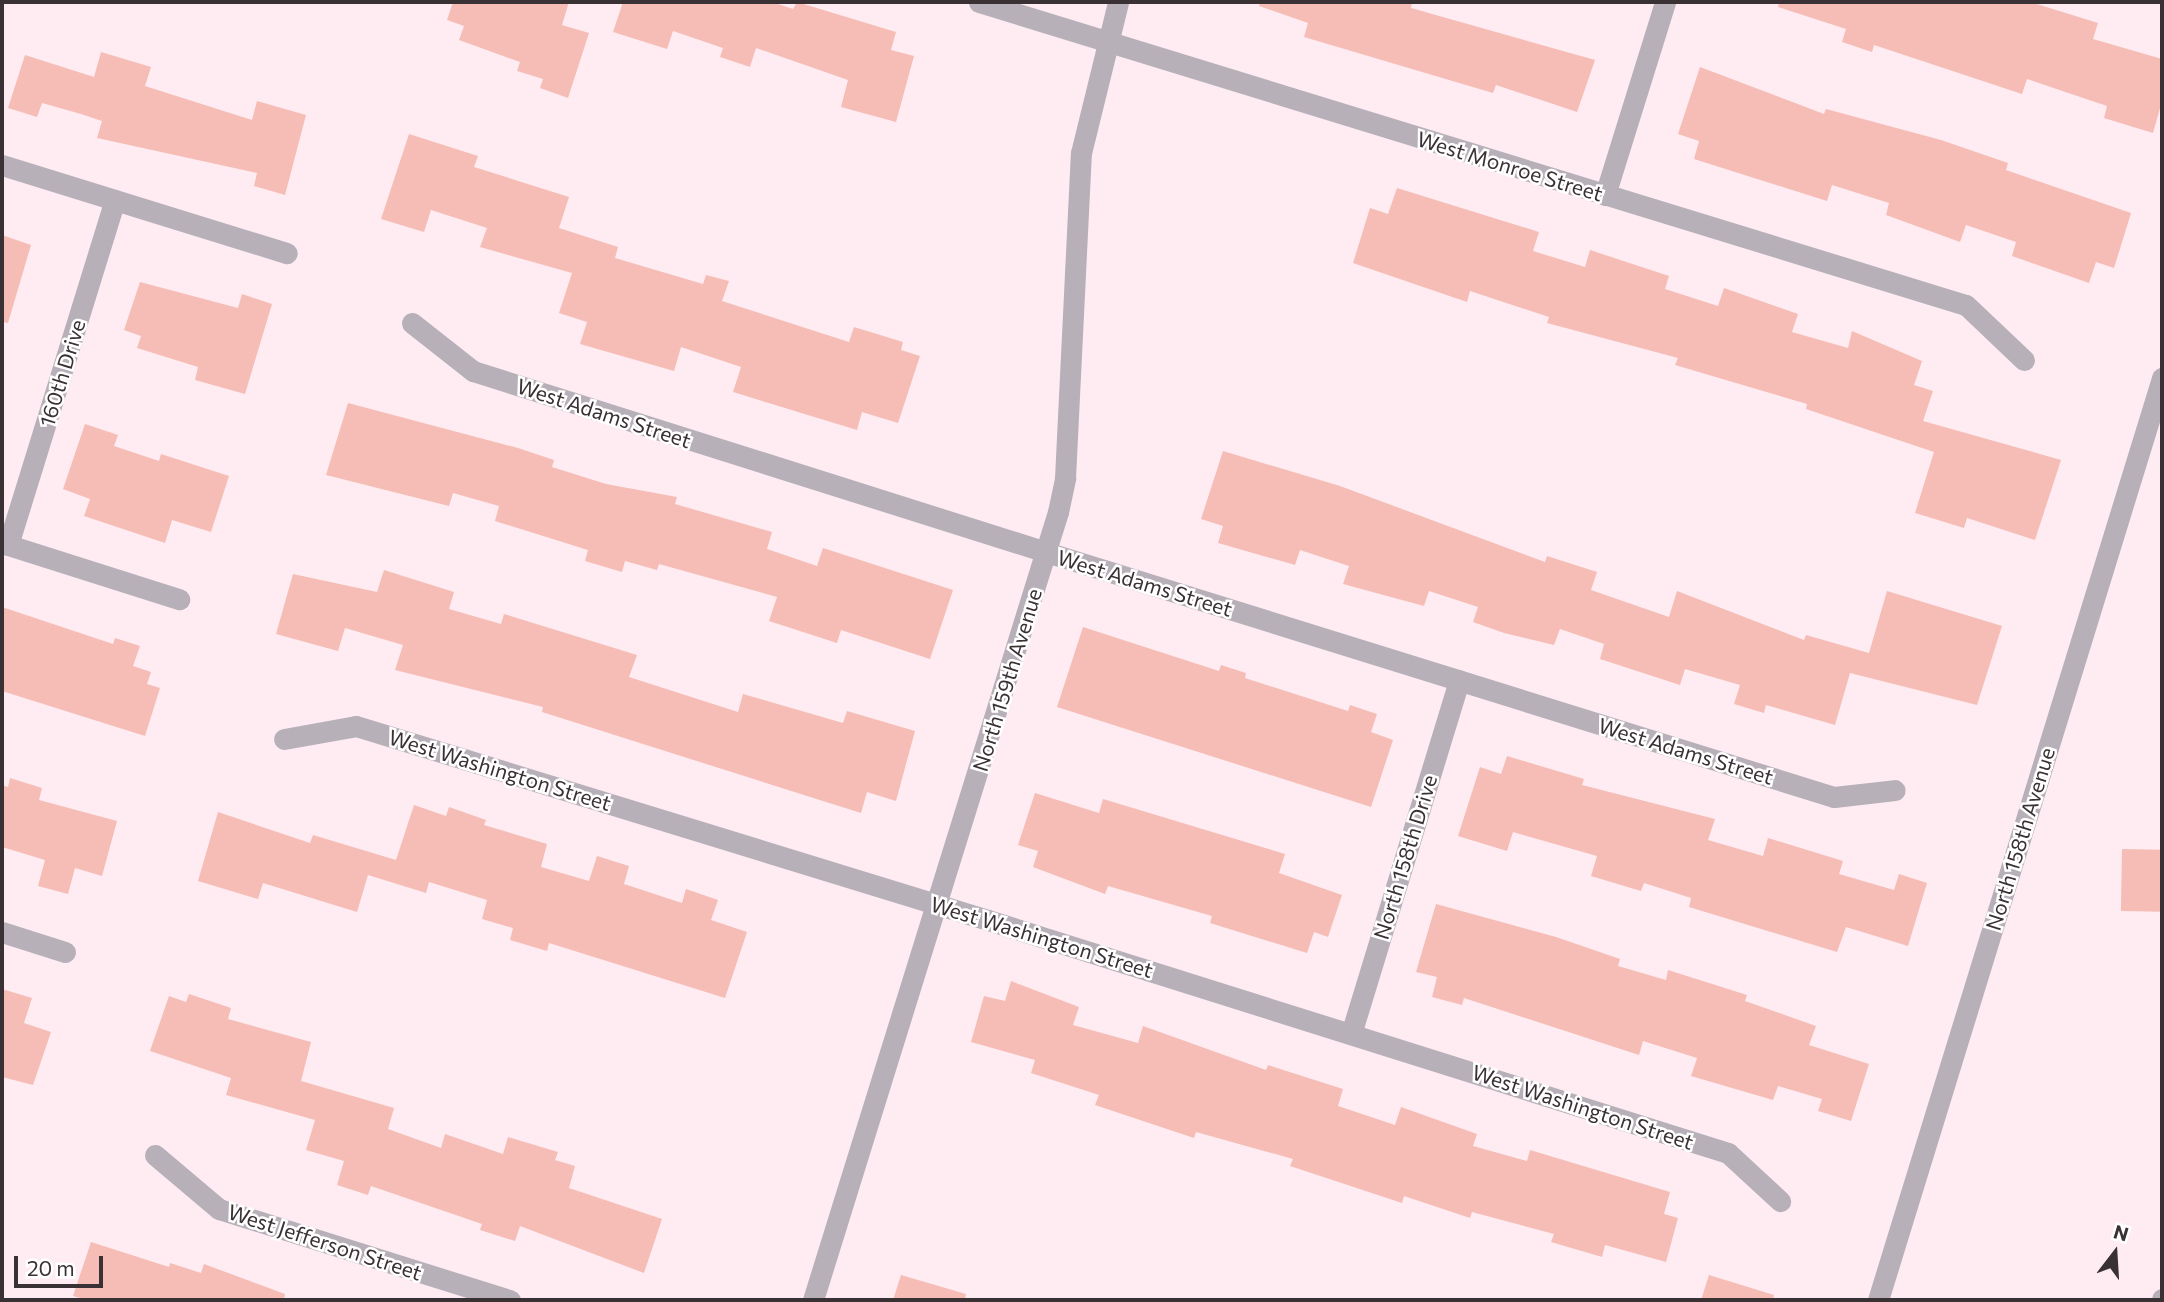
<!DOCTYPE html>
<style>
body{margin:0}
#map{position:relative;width:2164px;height:1302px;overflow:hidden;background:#feecf2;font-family:Commissioner,sans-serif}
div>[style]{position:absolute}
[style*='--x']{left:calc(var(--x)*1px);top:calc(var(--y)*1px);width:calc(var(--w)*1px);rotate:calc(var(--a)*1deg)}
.building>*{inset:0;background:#f5bdb5;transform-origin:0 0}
.street>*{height:21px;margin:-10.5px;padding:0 10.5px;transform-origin:10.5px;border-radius:10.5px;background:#b7b0b8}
span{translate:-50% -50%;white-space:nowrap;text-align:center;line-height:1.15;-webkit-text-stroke:5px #fff;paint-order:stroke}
.street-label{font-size:21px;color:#3a3134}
.frame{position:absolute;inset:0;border:4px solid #3a3134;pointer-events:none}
.north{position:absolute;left:2080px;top:1218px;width:70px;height:70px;-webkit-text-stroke:5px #fff;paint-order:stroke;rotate:17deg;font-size:19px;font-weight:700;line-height:28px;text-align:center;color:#3a3134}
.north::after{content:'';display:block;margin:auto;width:24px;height:32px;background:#3a3134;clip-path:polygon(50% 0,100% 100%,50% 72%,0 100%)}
.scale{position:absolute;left:14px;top:1256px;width:89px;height:32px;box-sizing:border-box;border:4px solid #3a3134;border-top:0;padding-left:9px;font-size:21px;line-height:24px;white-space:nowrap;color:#3a3134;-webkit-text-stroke:5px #fff;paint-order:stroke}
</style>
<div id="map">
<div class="building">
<div style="clip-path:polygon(453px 2px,569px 2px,562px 25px,589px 33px,568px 98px,540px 88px,543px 79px,517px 71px,520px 62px,459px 40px,464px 26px,447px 20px)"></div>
<div style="clip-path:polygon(623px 2px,772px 2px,793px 9px,797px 2px,896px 32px,891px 50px,914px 56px,896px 122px,841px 107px,848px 80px,756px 48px,750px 67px,720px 57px,723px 48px,673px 31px,667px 49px,613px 32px)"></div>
<div style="clip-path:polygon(1260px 2px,1412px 2px,1411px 8px,1595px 60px,1577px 112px,1496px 85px,1493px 93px,1304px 37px,1308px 23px,1259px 6px)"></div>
<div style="clip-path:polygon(1779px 2px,2030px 2px,2098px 23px,2093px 39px,2162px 59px,2162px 101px,2153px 133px,2104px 118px,2107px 106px,2027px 79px,2022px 94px,1874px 45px,1872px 52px,1842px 42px,1846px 29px,1778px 7px)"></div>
<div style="clip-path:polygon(101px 52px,151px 67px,145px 86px,252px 120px,257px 101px,306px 115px,285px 195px,254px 186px,257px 173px,97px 138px,102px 121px,81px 114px,42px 103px,37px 117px,8px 108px,25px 55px,94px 77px)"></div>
<div style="clip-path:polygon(1700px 67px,1824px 114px,1826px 109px,1941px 140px,2008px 163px,2006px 170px,2131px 213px,2114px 268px,2096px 262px,2089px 283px,2012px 256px,2016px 242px,1966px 225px,1960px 242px,1886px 215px,1889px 203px,1832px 185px,1827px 201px,1694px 159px,1699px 141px,1678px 134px)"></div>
<div style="clip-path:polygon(409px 134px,478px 156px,474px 167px,569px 197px,559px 228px,618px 247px,615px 258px,703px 284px,706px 275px,729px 281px,722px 301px,849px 342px,854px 327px,903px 342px,901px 350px,920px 356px,898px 423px,862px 412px,857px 430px,733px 392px,741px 367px,681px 347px,674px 371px,580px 344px,587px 322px,559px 313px,572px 273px,480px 247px,487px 228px,431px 210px,424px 232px,381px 219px)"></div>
<div style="clip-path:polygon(1397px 188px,1539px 232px,1533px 251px,1585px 267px,1590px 250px,1669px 276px,1665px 289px,1718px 306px,1724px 288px,1798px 314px,1792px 332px,1848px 348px,1852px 331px,1922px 361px,1914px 385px,1933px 391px,1923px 421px,2061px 460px,2035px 540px,1967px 518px,1964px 528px,1915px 513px,1934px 452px,1806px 409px,1807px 404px,1675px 365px,1678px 358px,1547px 323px,1549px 317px,1470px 291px,1467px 302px,1353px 263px,1370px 208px,1388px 214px)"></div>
<div style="clip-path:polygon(2px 235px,31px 245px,8px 323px,2px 322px)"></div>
<div style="clip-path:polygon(140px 282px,238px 308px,242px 294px,272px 304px,245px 394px,195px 380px,198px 367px,137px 348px,141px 336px,124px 330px)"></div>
<div style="clip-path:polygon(348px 403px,518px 448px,554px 460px,552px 467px,606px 484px,677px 497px,675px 504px,772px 532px,767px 549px,817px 566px,823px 548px,953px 590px,930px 659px,841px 630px,837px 643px,769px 621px,777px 597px,659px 564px,657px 570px,625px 561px,622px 572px,585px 561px,588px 550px,495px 521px,499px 506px,453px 493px,449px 506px,326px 475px)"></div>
<div style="clip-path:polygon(85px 424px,118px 435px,114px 446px,159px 461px,161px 454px,229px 476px,211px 532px,172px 520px,165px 543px,84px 516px,90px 499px,63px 489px)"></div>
<div style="clip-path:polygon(1223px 451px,1340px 486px,1545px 562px,1547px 556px,1597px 572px,1591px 590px,1669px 617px,1677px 591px,1804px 640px,1806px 635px,1869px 653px,1887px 591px,2002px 626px,1977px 705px,1850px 673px,1835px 725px,1766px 705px,1764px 713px,1734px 704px,1740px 685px,1685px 669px,1680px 685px,1600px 659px,1604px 644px,1560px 629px,1554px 645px,1504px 633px,1473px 622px,1478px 607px,1429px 591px,1424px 606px,1343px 584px,1349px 566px,1300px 550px,1295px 565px,1218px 543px,1223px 526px,1201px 519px)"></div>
<div style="clip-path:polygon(384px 570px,454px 592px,449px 609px,501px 624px,504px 614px,637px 655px,629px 677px,738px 712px,743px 694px,843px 723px,847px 711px,915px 731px,896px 801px,867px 792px,861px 813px,542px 712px,543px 707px,395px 670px,403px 645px,345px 628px,338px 651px,276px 634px,293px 574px,377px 592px)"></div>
<div style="clip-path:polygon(2px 607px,113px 644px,115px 638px,140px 646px,133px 666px,151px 672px,147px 684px,160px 688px,145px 736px,2px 691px)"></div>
<div style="clip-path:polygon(1083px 627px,1219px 671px,1221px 665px,1246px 673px,1245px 678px,1348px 711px,1350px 705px,1377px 714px,1371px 732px,1393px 740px,1371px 807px,1057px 707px)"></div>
<div style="clip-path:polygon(1507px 756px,1584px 779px,1582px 785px,1715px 819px,1708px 840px,1763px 856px,1768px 838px,1843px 861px,1839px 874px,1894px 890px,1899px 874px,1927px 883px,1908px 946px,1846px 927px,1837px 952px,1689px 907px,1691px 898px,1644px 883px,1641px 891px,1591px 876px,1597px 856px,1513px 832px,1507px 851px,1458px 836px,1480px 767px,1501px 774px)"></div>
<div style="clip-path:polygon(10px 778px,42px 788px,39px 800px,117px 821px,102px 876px,75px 868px,68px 894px,38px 886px,45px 860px,2px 847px,2px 785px,8px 787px)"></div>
<div style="clip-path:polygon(1035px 793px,1099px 813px,1103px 799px,1285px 854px,1279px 873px,1342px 895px,1328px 937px,1314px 932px,1307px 953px,1210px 923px,1212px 916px,1108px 886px,1105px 894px,1033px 867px,1038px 851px,1018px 845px)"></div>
<div style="clip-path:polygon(414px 805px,446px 816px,449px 807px,486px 820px,484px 825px,547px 844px,541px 867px,589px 881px,597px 856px,629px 866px,624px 884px,682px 903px,686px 889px,718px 900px,711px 920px,747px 932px,725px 998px,549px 943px,547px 951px,510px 940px,513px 928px,482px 919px,487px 900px,429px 882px,426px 893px,368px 875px,357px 912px,263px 883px,258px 899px,198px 881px,218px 812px,310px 843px,313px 835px,396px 860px)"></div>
<div style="left:2122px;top:849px;width:40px;height:62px;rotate:1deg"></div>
<div style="clip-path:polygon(1436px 904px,1556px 937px,1620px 959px,1618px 966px,1666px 980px,1668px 970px,1747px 995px,1745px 1001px,1816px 1026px,1809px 1045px,1869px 1064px,1851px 1121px,1818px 1111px,1822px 1099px,1778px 1086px,1773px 1100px,1691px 1076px,1697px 1058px,1643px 1041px,1639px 1055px,1464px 998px,1462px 1005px,1432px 997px,1437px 977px,1416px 972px)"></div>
<div style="clip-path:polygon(1011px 981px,1079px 1007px,1073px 1025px,1138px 1043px,1143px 1026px,1266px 1070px,1268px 1065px,1343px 1089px,1338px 1106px,1395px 1125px,1401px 1107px,1477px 1134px,1473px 1146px,1527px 1161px,1530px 1150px,1670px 1192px,1664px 1214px,1678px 1218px,1666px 1262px,1605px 1245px,1602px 1257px,1551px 1242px,1554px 1234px,1472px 1212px,1470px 1218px,1404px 1196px,1402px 1203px,1290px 1166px,1293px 1159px,1196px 1132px,1194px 1138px,1095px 1105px,1099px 1095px,1031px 1073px,1035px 1060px,971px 1042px,984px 996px,1005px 1001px)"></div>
<div style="clip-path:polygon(2px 989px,32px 998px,24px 1023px,51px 1032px,33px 1085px,2px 1077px)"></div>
<div style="clip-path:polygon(189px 994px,231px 1008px,228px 1019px,311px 1042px,301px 1081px,394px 1108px,388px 1129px,441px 1148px,445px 1134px,503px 1154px,508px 1137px,558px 1152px,555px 1160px,575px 1166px,569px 1188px,662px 1219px,644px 1273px,520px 1226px,515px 1241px,480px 1230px,482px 1224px,371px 1186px,368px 1195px,337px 1185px,344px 1161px,306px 1150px,315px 1120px,226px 1095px,231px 1078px,150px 1051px,169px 996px,186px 1002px)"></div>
<div style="clip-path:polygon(91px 1242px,169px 1267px,170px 1263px,201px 1273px,204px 1264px,285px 1294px,284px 1300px,87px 1300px,73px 1296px)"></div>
<div style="clip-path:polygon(901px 1275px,966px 1294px,965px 1300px,893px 1300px)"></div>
<div style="clip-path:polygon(1709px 1275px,1774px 1295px,1773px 1300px,1701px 1300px)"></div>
</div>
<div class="street">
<div style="--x:979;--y:2;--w:1032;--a:17.07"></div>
<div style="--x:1966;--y:305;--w:80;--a:43.5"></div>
<div style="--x:2;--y:165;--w:298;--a:17.2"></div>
<div style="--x:1605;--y:195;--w:202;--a:-72.7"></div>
<div style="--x:412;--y:323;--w:78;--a:38.2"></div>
<div style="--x:473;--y:371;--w:601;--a:17.53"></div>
<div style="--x:1046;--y:552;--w:825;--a:17.27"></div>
<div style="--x:1834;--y:797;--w:61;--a:-6.5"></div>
<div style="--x:2;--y:543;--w:186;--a:17.6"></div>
<div style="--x:8;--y:545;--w:361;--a:-72.8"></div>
<div style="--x:284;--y:739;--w:73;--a:-10.2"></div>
<div style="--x:356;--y:726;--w:661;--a:17.06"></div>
<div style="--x:988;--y:920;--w:776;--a:17.48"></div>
<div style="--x:1728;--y:1153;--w:71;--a:42.7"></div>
<div style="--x:2;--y:932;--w:66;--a:17.6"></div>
<div style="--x:1351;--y:1034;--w:370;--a:-73"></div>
<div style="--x:155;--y:1155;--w:84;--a:40.2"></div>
<div style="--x:219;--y:1209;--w:305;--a:17.4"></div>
<div style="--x:813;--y:1300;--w:825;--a:-72.73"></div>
<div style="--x:1058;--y:512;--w:35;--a:-78"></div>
<div style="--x:1065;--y:478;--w:325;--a:-87.2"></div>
<div style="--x:1081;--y:153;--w:155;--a:-76.2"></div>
<div style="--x:1878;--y:1300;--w:965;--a:-72.88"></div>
<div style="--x:2162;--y:1300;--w:1;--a:-90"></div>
</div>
<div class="street-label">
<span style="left:1510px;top:166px;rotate:17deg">West Monroe Street</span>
<span style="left:62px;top:373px;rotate:-73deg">160th Drive</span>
<span style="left:604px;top:413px;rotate:18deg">West Adams Street</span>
<span style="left:1145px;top:583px;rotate:17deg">West Adams Street</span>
<span style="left:1007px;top:680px;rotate:-73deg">North 159th Avenue</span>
<span style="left:1686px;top:751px;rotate:17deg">West Adams Street</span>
<span style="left:500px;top:770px;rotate:17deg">West Washington Street</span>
<span style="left:2020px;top:839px;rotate:-73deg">North 158th Avenue</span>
<span style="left:1405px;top:857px;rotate:-73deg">North 158th Drive</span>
<span style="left:1042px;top:937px;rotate:17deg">West Washington Street</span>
<span style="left:1583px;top:1107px;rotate:18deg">West Washington Street</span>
<span style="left:325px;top:1242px;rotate:18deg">West Jefferson Street</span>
</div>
<div class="frame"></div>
<div class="north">N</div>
<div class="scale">20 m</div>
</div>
